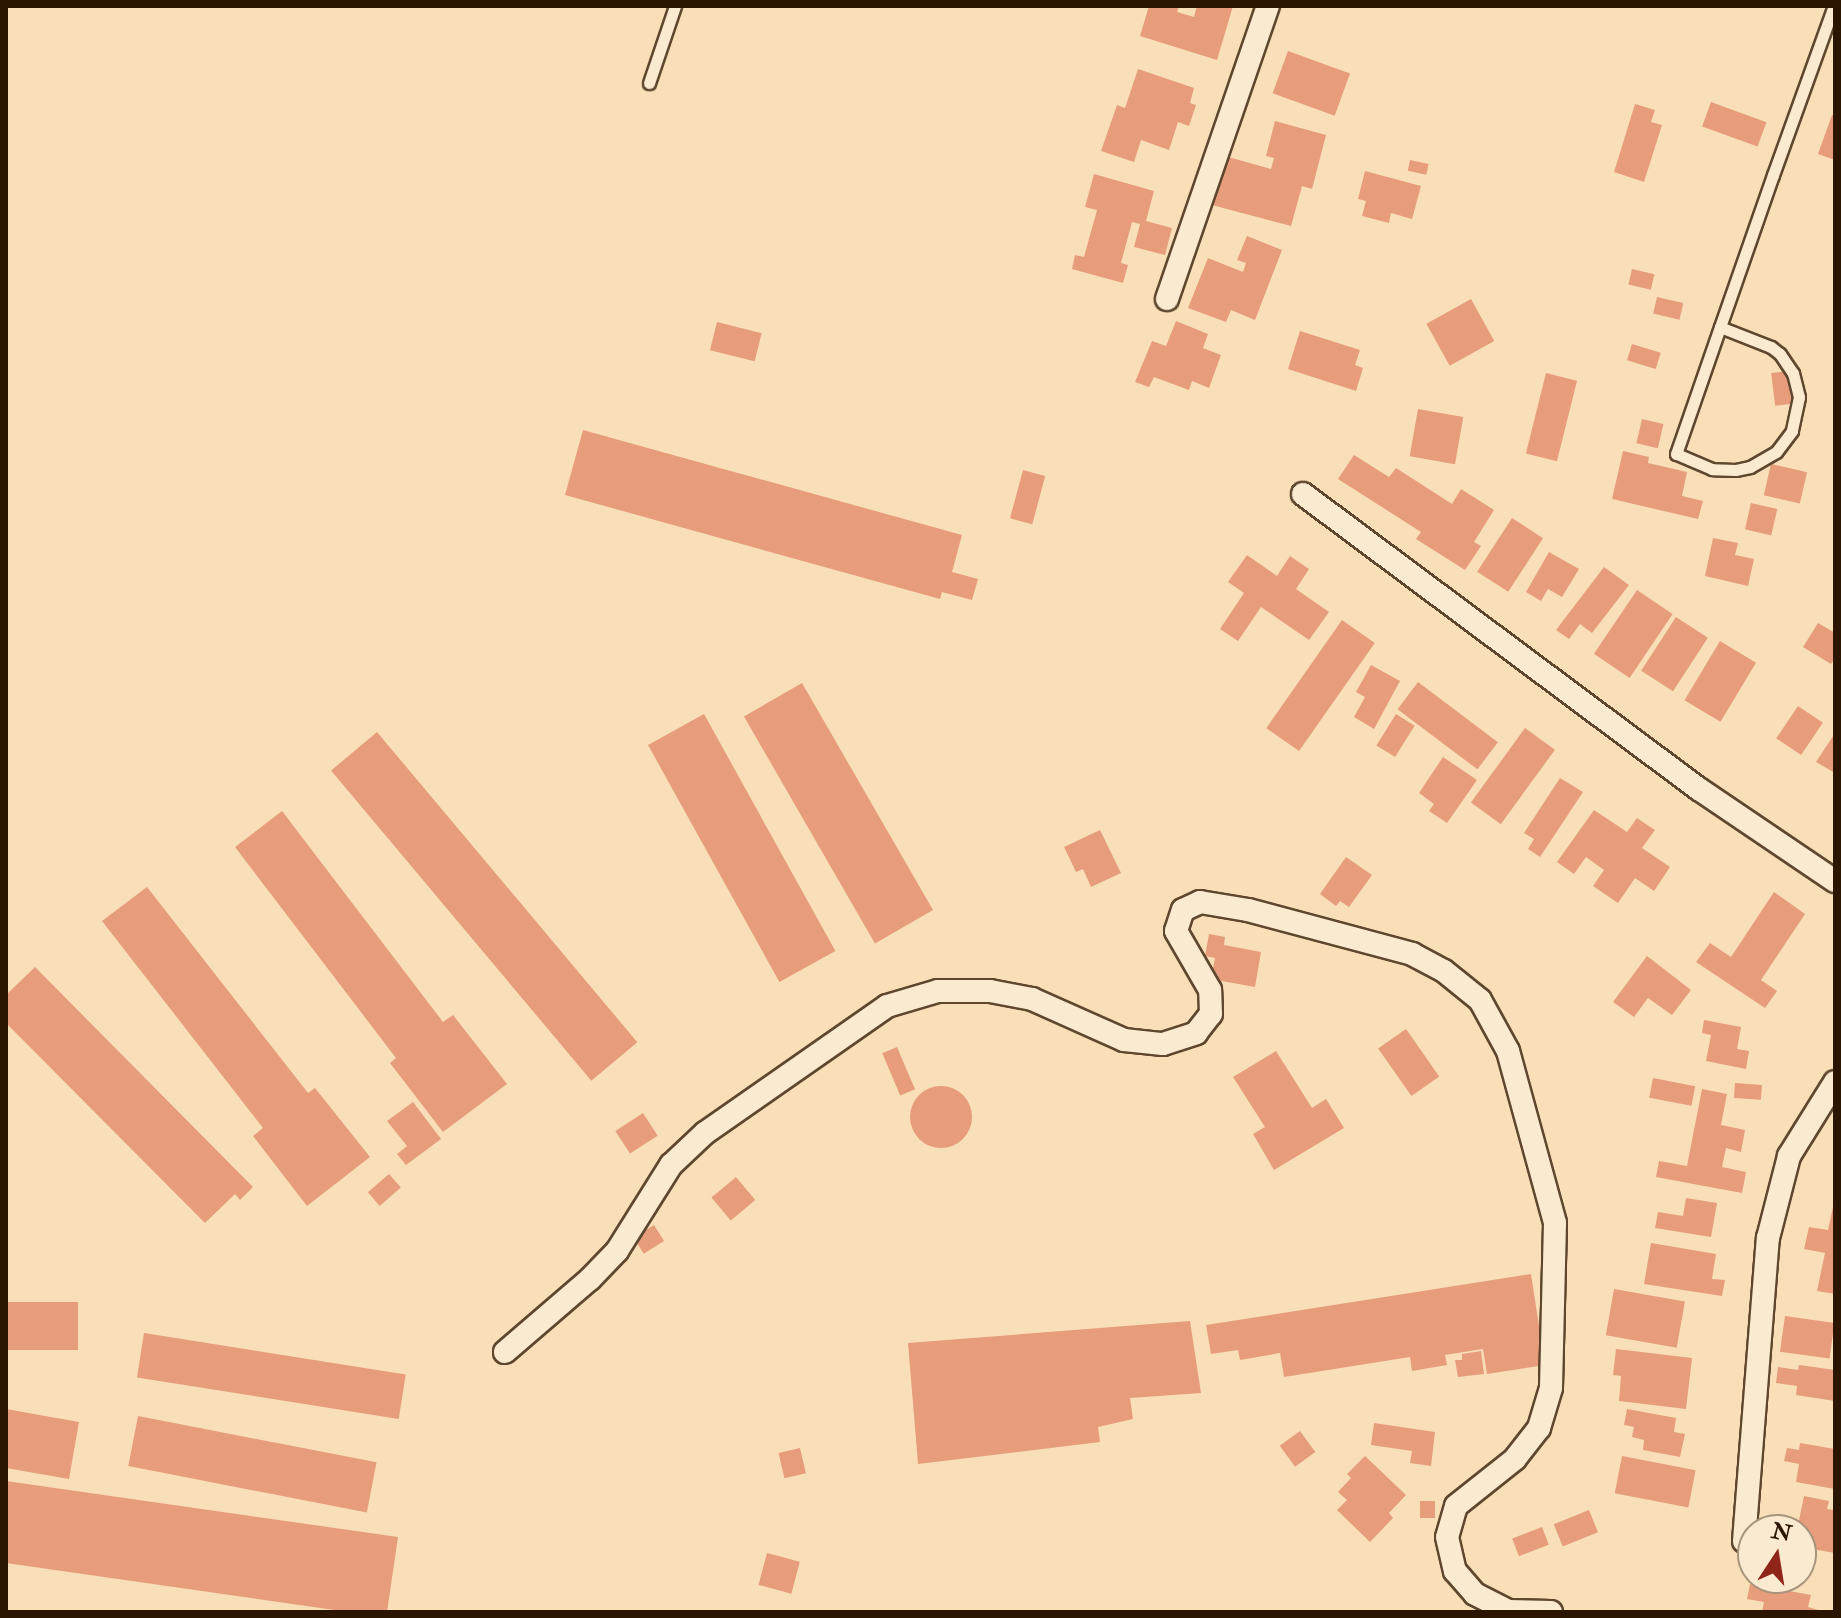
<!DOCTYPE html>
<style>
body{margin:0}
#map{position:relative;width:1841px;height:1618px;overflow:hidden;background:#f8dfb7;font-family:"IM FELL Double Pica",serif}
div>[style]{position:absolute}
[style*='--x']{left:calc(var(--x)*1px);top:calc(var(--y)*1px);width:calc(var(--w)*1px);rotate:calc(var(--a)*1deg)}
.building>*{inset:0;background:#e79d7b;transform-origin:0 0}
.round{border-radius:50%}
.roads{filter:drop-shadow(2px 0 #5e472e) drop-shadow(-2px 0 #5e472e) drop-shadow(0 2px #5e472e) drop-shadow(0 -2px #5e472e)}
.lane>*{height:11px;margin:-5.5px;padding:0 5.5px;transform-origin:5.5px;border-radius:5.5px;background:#faead0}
.street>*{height:22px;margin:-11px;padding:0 11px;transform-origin:11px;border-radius:11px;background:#faead0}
span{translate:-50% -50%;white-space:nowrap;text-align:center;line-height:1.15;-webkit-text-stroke:6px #faead0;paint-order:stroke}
.frame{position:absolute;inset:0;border:8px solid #2b1400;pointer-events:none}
.north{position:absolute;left:1737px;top:1514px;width:80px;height:80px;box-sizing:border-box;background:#faead0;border:2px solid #a7947d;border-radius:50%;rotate:12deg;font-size:22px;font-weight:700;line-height:32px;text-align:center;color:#2b1400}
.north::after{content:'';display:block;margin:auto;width:28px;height:36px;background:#8f2418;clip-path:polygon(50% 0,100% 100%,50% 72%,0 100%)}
</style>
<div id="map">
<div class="building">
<div style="clip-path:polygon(1149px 6px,1179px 6px,1177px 12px,1194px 17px,1197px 6px,1233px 6px,1217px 60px,1140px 36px)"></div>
<div style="left:1288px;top:51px;width:66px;height:45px;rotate:20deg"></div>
<div style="clip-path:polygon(1138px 69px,1194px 88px,1190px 103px,1196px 105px,1189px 126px,1178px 122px,1169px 150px,1141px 140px,1134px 162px,1101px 151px,1117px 105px,1125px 108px)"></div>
<div style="left:1711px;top:102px;width:59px;height:26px;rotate:20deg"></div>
<div style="clip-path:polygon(1635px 104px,1655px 110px,1651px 122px,1662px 125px,1644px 182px,1614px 172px)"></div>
<div style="clip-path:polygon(1832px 115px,1835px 116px,1835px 160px,1818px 154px)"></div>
<div style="clip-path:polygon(1275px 121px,1326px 135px,1312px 189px,1302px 186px,1291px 226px,1212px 205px,1225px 156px,1271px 169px,1274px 158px,1266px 156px)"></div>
<div style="left:1410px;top:160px;width:19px;height:11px;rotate:12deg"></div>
<div style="clip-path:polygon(1365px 171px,1421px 186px,1412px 219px,1391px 213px,1389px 223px,1362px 216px,1366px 201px,1358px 199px)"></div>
<div style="clip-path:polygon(1094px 174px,1154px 191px,1146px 221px,1172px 228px,1165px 255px,1134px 247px,1140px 224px,1132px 222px,1121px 263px,1128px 265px,1123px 283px,1072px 269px,1075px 255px,1084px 257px,1097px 210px,1085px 207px)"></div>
<div style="clip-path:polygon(1247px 236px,1282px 250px,1255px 320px,1231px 310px,1226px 322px,1188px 308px,1208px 258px,1243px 272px,1246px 263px,1237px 260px)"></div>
<div style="left:1632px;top:269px;width:23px;height:16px;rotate:13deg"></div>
<div style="left:1657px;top:297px;width:27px;height:17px;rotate:13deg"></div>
<div style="left:1471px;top:299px;width:48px;height:51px;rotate:61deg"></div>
<div style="clip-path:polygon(1176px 321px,1208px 334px,1203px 348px,1221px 355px,1209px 388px,1192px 381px,1189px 390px,1154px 377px,1149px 387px,1135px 382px,1152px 341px,1166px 346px)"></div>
<div style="left:717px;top:322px;width:46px;height:29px;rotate:14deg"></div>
<div style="clip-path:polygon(1300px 331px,1360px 350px,1355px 365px,1363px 368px,1356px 391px,1288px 369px)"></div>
<div style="left:1632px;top:344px;width:30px;height:17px;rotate:17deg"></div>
<div style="left:1788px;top:371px;width:33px;height:17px;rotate:83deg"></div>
<div style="left:1546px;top:373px;width:32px;height:83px;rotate:14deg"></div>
<div style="left:1418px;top:409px;width:46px;height:48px;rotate:10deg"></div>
<div style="left:1642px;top:419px;width:22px;height:25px;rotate:13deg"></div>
<div style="clip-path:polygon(583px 430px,962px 535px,952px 572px,978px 579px,972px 600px,942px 592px,940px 599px,565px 495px)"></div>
<div style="clip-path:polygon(1623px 451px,1649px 457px,1648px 463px,1687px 472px,1682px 496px,1703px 501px,1698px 519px,1612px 499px)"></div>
<div style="clip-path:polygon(1354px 455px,1389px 477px,1396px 468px,1452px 504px,1461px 489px,1494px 510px,1474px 542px,1481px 546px,1465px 570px,1416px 539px,1421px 532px,1338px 479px)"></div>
<div style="left:1771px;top:464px;width:37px;height:32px;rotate:13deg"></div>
<div style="left:1023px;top:470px;width:23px;height:50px;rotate:15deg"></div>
<div style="left:1751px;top:503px;width:27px;height:27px;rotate:13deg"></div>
<div style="left:1512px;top:518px;width:37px;height:64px;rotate:33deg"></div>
<div style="clip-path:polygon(1713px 538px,1738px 543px,1735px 555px,1754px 559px,1748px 586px,1705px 576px)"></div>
<div style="clip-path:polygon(1549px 552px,1579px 569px,1562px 597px,1548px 589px,1541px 601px,1526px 592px)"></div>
<div style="clip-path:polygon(1247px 555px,1277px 576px,1290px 556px,1309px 569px,1296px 589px,1329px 612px,1309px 640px,1261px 607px,1238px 641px,1220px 629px,1244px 593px,1228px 582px)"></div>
<div style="clip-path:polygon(1604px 567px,1629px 585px,1592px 633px,1580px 624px,1569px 639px,1556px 630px)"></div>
<div style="left:1637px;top:590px;width:43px;height:77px;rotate:34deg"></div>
<div style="left:1676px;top:617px;width:38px;height:64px;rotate:33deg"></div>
<div style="left:1342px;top:620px;width:40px;height:132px;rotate:35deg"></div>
<div style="clip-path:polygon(1818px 623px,1835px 633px,1835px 658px,1831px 664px,1803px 647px)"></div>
<div style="left:1720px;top:641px;width:42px;height:69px;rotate:31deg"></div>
<div style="clip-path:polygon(1371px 665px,1400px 681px,1374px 729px,1354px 717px,1365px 697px,1356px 692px)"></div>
<div style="left:1418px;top:682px;width:100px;height:34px;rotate:37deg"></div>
<div style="left:802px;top:683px;width:262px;height:67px;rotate:60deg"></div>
<div style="left:1798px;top:706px;width:30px;height:39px;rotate:34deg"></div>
<div style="left:704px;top:714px;width:271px;height:64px;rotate:61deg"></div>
<div style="left:1396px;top:714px;width:22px;height:37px;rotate:32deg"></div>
<div style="left:1525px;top:728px;width:37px;height:92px;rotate:36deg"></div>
<div style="left:377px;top:732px;width:405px;height:60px;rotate:50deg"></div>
<div style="clip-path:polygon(1835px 733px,1835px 773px,1816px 762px)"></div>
<div style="clip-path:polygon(1443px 757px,1477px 780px,1447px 823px,1429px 811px,1434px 804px,1419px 793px)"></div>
<div style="clip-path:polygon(1560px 778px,1583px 792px,1540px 857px,1528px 849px,1534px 839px,1524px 833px)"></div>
<div style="clip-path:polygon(1594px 810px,1627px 832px,1637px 818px,1655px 830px,1642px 848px,1670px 867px,1654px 891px,1635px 878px,1618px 903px,1593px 886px,1604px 870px,1586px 857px,1574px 874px,1557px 862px)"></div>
<div style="clip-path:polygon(282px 811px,443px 1022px,453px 1015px,507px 1084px,443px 1132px,390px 1063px,396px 1058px,235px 847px)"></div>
<div style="clip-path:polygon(1100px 830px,1121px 873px,1091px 887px,1083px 869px,1076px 872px,1064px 847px)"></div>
<div style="clip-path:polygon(1346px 857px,1372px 875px,1349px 907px,1340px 901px,1336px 906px,1320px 894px)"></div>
<div style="clip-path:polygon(147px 887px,308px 1093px,315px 1088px,370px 1157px,307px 1206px,253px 1136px,263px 1128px,102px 921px)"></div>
<div style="clip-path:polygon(1774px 892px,1805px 914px,1761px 980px,1777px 991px,1765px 1008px,1696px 962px,1710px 943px,1731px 957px)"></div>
<div style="clip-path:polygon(1209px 934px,1225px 937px,1224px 945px,1261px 952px,1255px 987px,1211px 979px,1215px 958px,1205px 956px)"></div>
<div style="clip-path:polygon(1647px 956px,1691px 990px,1672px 1015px,1648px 998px,1634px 1017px,1613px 1002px)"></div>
<div style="clip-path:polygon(35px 967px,253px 1187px,240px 1200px,235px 1194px,205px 1223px,6px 1023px,6px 995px)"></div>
<div style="clip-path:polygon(1704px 1020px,1741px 1027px,1737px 1049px,1749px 1051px,1746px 1069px,1706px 1061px,1711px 1035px,1702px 1033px)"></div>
<div style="left:1406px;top:1029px;width:58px;height:34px;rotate:55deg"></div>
<div style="left:897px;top:1047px;width:46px;height:16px;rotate:67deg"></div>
<div style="clip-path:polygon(1276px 1051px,1312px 1108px,1326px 1099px,1344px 1128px,1274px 1170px,1253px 1134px,1265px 1127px,1233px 1077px)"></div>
<div style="left:1653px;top:1078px;width:43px;height:20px;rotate:11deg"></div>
<div style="left:1735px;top:1083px;width:27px;height:15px;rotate:4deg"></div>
<div class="round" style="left:910px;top:1086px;width:62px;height:62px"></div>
<div style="clip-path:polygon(1702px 1089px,1727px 1094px,1721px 1125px,1745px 1130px,1741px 1152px,1726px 1148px,1722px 1167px,1746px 1172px,1742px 1193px,1656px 1177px,1659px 1161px,1687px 1166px)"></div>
<div style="clip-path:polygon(413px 1102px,441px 1139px,406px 1165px,397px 1154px,407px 1146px,387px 1121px)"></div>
<div style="left:643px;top:1113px;width:27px;height:33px;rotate:57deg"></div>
<div style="left:389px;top:1174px;width:18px;height:28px;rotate:49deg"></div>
<div style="left:736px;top:1177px;width:30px;height:32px;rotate:50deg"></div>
<div style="clip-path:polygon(1686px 1198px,1717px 1203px,1711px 1237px,1655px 1228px,1658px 1212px,1683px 1216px)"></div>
<div style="clip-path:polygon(1834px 1202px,1835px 1202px,1835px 1294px,1817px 1291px,1825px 1253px,1804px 1249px,1809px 1227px,1828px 1230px)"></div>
<div style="left:654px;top:1225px;width:19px;height:24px;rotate:58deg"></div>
<div style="clip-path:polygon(1651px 1243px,1716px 1254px,1712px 1279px,1725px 1280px,1722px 1296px,1644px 1284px)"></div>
<div style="clip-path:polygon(1531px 1274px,1545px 1365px,1487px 1374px,1483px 1349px,1445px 1355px,1447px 1365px,1412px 1371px,1410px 1357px,1284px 1377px,1280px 1353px,1240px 1360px,1238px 1350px,1211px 1354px,1206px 1325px)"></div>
<div style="left:1614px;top:1289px;width:72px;height:47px;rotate:10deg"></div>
<div style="left:6px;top:1302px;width:72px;height:48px"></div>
<div style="left:1785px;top:1316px;width:50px;height:36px;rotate:8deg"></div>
<div style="clip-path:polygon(1190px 1321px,1201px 1393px,1130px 1398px,1133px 1419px,1098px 1427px,1100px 1442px,918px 1464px,908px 1343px)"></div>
<div style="left:144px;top:1333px;width:265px;height:45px;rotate:9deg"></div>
<div style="clip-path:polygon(1616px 1349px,1692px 1358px,1686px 1409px,1619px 1401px,1621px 1376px,1613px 1375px)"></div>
<div style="clip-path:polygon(1481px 1351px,1484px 1374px,1458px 1377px,1455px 1360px,1462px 1360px,1462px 1354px)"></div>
<div style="clip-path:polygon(1799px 1365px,1835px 1370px,1835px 1401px,1796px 1395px,1797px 1386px,1776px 1383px,1778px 1367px,1798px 1370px)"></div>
<div style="clip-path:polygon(6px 1409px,79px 1422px,69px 1479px,6px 1468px)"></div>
<div style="clip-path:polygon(1627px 1409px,1676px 1418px,1674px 1432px,1685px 1434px,1680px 1457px,1643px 1450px,1644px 1440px,1632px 1437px,1634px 1427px,1624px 1425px)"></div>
<div style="left:138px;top:1416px;width:243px;height:51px;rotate:11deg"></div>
<div style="clip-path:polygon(1374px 1423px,1435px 1432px,1431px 1466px,1410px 1463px,1412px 1451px,1371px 1445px)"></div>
<div style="left:1300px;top:1431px;width:26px;height:25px;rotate:54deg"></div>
<div style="clip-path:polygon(1800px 1443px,1835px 1449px,1835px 1489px,1796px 1482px,1799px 1464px,1784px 1461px,1787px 1448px,1799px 1450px)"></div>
<div style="left:800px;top:1448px;width:26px;height:22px;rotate:77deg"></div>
<div style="clip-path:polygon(1365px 1456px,1406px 1495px,1389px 1513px,1393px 1518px,1370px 1542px,1337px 1510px,1347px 1500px,1338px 1492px,1351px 1478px,1347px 1474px)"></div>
<div style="left:1622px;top:1456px;width:75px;height:38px;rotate:11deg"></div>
<div style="clip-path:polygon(6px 1481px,398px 1537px,387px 1612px,348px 1612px,6px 1563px)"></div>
<div style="clip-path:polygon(1804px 1496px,1829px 1501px,1827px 1509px,1835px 1510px,1835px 1553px,1801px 1547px,1801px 1530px,1797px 1530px)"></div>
<div style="left:1420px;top:1501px;width:15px;height:17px"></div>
<div style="left:1589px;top:1510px;width:24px;height:38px;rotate:68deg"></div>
<div style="left:1542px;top:1527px;width:19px;height:32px;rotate:69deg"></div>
<div style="left:767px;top:1553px;width:34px;height:33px;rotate:15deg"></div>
<div style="clip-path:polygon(1750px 1584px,1811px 1595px,1808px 1607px,1825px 1612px,1762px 1612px,1764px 1602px,1747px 1599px)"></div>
</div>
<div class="roads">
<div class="lane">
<div style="--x:649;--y:83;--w:81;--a:-71.3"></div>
<div style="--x:1720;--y:327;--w:55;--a:21.4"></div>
<div style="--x:1771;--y:347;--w:11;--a:38"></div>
<div style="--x:1780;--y:354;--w:23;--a:56"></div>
<div style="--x:1793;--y:373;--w:25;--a:76"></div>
<div style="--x:1799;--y:397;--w:35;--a:102"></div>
<div style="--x:1792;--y:431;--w:26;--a:127"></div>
<div style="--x:1776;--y:452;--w:30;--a:150"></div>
<div style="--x:1750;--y:467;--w:14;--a:168"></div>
<div style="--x:1736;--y:470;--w:24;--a:-178"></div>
<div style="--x:1712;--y:469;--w:39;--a:-157"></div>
<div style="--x:1676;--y:454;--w:134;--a:-70.9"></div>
<div style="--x:1720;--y:327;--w:161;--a:-70.8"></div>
<div style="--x:1773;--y:175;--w:180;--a:-70.2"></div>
</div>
<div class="street">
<div style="--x:1167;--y:299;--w:310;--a:-71"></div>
<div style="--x:1303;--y:494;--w:494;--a:36.7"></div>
<div style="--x:1699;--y:789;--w:164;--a:34.1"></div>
<div style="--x:505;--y:1352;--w:112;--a:-40.7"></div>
<div style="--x:590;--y:1279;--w:39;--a:-46"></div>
<div style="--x:617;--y:1251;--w:102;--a:-57.9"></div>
<div style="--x:671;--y:1165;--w:47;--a:-43.3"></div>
<div style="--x:705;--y:1133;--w:222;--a:-34.9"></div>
<div style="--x:887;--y:1006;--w:53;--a:-16.4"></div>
<div style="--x:938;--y:991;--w:52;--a:0"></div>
<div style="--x:990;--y:991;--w:43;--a:10.8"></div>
<div style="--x:1032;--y:999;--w:101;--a:24"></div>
<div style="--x:1124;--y:1040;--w:39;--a:6"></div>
<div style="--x:1163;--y:1044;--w:35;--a:-18"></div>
<div style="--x:1196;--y:1033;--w:24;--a:-52"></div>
<div style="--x:1211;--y:1014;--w:24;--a:-92"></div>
<div style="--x:1210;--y:990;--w:68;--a:-120"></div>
<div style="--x:1176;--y:931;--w:22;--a:-72"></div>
<div style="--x:1183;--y:910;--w:19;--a:-25"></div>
<div style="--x:1200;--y:902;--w:49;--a:9.5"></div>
<div style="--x:1248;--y:910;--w:170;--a:15"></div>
<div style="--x:1412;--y:954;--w:36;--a:28"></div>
<div style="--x:1444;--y:971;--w:46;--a:38.9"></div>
<div style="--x:1480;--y:1000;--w:58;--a:61.2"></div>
<div style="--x:1508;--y:1051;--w:178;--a:74.7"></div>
<div style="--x:1555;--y:1223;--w:165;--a:91.4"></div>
<div style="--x:1551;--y:1388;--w:42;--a:106.7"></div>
<div style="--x:1539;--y:1428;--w:39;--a:128"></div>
<div style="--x:1515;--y:1459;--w:75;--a:141.5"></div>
<div style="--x:1456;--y:1506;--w:32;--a:106"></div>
<div style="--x:1447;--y:1537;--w:35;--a:77"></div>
<div style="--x:1455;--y:1571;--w:30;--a:49"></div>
<div style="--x:1475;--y:1594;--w:37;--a:27"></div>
<div style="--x:1508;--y:1611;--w:43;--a:1.3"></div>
<div style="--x:1744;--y:1541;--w:304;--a:-85.5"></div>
<div style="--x:1768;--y:1238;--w:85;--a:-75.6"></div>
<div style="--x:1789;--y:1156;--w:87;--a:-58.1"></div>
</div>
</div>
<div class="frame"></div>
<div class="north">N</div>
</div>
